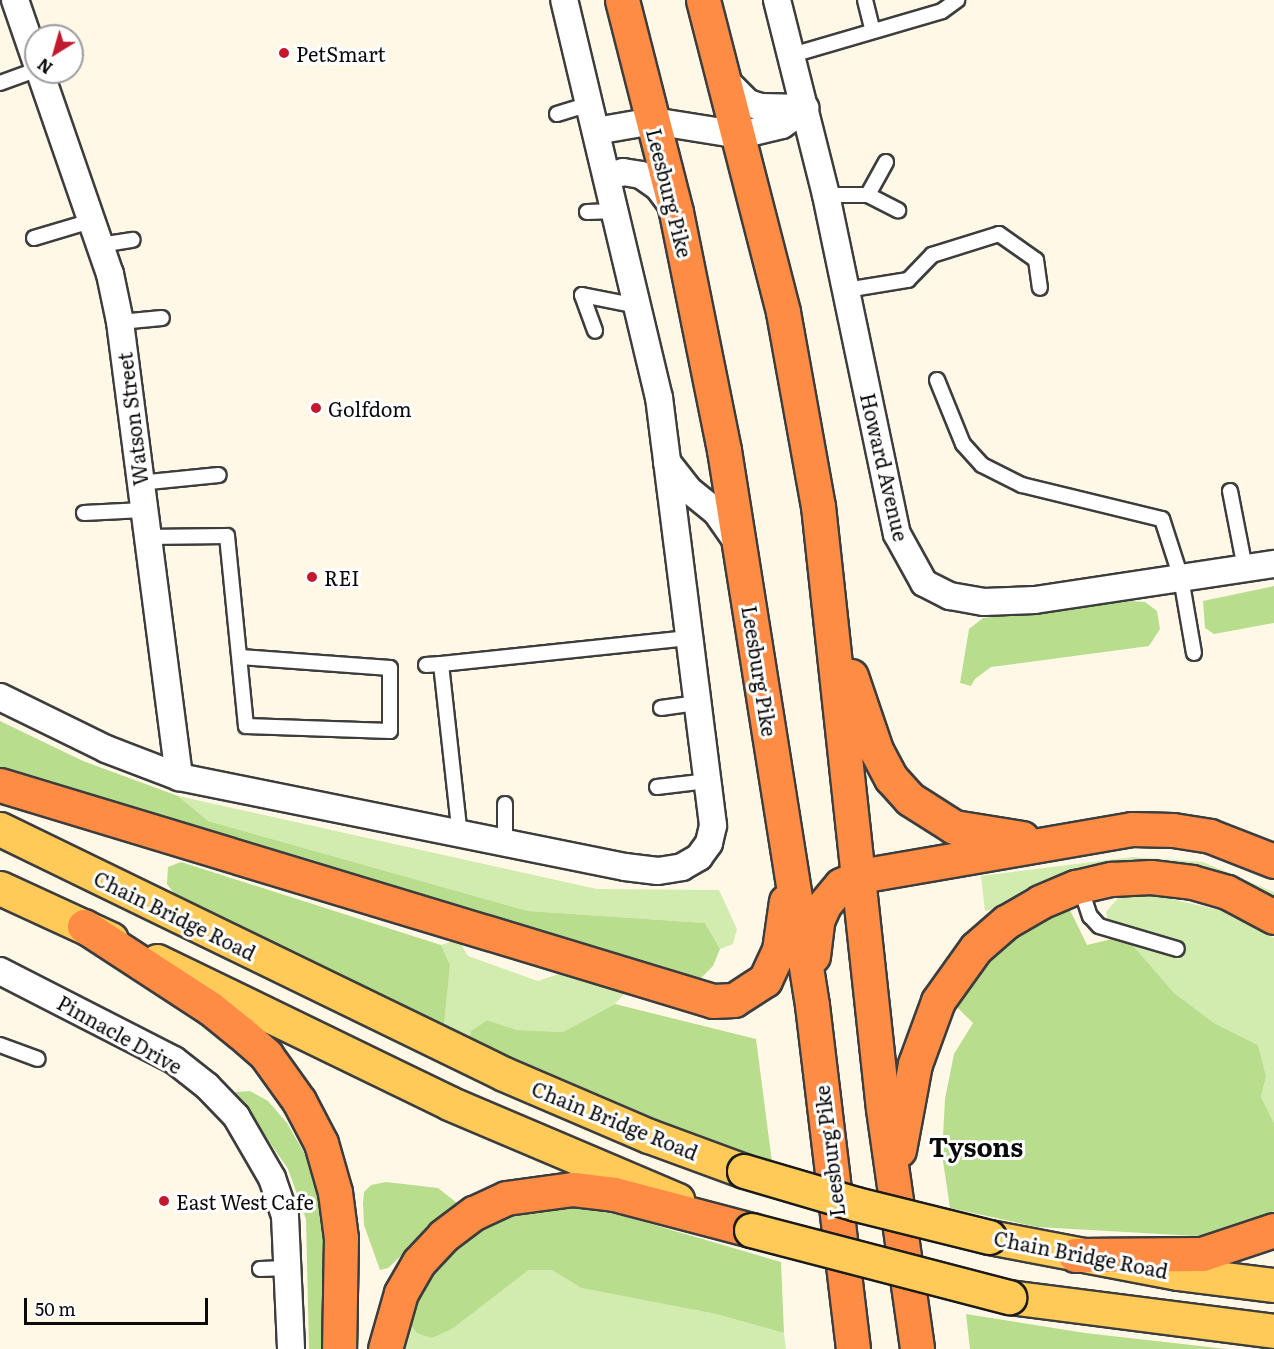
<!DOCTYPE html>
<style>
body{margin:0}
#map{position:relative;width:1274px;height:1349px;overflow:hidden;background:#fff8e7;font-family:Literata,serif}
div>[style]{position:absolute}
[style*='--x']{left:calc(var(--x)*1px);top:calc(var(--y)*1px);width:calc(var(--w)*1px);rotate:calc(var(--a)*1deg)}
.green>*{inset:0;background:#d2ebae}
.forest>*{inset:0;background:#b7dd8d}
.roads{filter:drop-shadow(2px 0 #3d3d3d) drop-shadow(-2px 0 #3d3d3d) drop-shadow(0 2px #3d3d3d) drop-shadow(0 -2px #3d3d3d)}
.lane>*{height:14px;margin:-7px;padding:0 7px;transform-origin:7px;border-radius:7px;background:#fff}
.street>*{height:26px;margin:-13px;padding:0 13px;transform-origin:13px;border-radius:13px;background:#fff}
.primary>*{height:33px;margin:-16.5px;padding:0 16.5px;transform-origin:16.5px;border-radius:16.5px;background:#ffca57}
.highway>*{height:33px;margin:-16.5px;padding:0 16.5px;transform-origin:16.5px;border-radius:16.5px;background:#ff8c45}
.bridges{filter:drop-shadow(2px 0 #1b1b1b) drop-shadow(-2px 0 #1b1b1b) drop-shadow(0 2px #1b1b1b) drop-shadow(0 -2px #1b1b1b)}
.primary-bridge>*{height:33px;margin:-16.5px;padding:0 16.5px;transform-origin:16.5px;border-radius:16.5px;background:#ffca57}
.dots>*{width:16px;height:16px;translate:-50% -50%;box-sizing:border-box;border:3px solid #fff;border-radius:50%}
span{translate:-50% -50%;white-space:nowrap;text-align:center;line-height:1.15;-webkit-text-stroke:6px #fff;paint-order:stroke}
.poi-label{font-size:20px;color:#0a0a0a}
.left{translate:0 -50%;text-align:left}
.street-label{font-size:20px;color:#0a0a0a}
.district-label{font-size:26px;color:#0a0a0a;font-weight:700}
.north{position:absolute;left:24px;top:24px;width:60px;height:60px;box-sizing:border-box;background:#fff;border:2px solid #9d9d9d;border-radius:50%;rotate:217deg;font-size:16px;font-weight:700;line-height:24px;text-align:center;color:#0a0a0a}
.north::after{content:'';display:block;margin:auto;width:21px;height:27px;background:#c2192e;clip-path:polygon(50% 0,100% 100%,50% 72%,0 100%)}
.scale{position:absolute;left:24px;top:1298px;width:184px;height:27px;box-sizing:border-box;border:3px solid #0a0a0a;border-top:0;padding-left:8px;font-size:18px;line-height:21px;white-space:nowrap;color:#0a0a0a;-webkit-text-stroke:4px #fff;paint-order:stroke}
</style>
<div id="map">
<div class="green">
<div style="clip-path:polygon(178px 796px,597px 889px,719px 890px,737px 929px,733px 944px,720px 949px,705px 923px,528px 911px,208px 821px)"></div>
<div style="clip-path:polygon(1132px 857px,1203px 862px,1274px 892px,1274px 904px,1198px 870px,985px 911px,981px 876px)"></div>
<div style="clip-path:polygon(1145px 893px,1227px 912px,1274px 938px,1274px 1123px,1261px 1097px,1266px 1076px,1258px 1045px,1214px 1023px,1174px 993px,1130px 942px,1180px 959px,1185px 944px,1108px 920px,1106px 912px,1118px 898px)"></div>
<div style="clip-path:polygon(458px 939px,468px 956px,538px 981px,562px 973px,625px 993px,615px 1004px,563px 1032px,517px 1030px,487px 1020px,471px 1031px,469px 1039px,444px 1026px,450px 965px,441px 945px)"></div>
<div style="clip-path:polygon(529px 1270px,552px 1270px,581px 1288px,716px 1314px,784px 1333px,786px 1349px,398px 1349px,408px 1322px,432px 1338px,452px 1329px)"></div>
</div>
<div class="forest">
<div style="clip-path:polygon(1274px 586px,1274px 623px,1214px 634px,1205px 628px,1203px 601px)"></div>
<div style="clip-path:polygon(1130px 601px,1145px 602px,1157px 611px,1160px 629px,1149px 646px,991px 667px,975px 679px,971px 686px,960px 683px,969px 629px,983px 618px)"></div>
<div style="clip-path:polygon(0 721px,83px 761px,178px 796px,208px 821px,528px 911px,705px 923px,720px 949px,713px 966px,701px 978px,672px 975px,0 772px)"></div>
<div style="clip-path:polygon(181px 862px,441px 945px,450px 965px,444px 1026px,176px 896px,167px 884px,168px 867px)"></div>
<div style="clip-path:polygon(1061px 909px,1070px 910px,1087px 945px,1112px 939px,1130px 942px,1174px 993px,1214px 1023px,1258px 1045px,1266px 1076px,1261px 1097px,1274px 1123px,1274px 1211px,1266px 1217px,1228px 1231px,1196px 1236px,1037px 1227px,950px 1208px,942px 1154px,945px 1099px,954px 1054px,973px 1023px,957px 1007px,991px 960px,1016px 935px)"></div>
<div style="clip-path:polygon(615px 1004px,756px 1039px,772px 1162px,685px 1131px,469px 1039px,471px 1031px,487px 1020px,517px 1030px,563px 1032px)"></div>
<div style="clip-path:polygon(250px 1091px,268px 1101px,287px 1123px,315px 1172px,326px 1217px,328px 1349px,309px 1349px,306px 1219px,288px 1169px,235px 1092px)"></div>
<div style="clip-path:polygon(386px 1182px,438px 1188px,457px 1203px,388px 1268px,380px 1270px,364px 1225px,363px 1203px,364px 1192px,371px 1185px)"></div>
<div style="clip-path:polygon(558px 1207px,586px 1208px,627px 1217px,781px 1262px,784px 1333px,716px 1314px,581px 1288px,552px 1270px,529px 1270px,452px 1329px,432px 1338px,417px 1333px,408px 1322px,413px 1303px,429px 1274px,449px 1254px,480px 1230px,515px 1213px)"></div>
<div style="clip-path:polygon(966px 1314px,1085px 1333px,1227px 1349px,970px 1349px)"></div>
</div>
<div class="roads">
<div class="lane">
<div style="--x:865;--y:0;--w:32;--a:76"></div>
<div style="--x:792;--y:55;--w:156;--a:-16.3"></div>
<div style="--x:942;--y:11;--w:19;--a:-36"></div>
<div style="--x:0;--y:83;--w:38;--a:-20"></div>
<div style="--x:557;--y:114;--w:34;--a:-17"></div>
<div style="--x:886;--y:162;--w:38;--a:119"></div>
<div style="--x:868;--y:195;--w:34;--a:27"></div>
<div style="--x:826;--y:195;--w:42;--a:0"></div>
<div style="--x:587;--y:212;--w:28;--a:-2"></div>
<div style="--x:34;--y:238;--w:59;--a:-16.6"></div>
<div style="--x:100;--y:245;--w:33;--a:-9"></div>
<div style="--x:846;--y:290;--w:63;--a:-9.2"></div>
<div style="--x:908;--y:280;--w:35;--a:-46"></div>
<div style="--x:932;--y:255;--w:70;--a:-17.4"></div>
<div style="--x:999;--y:234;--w:45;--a:35.1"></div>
<div style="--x:1036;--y:260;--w:28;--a:82"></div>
<div style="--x:582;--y:295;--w:56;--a:11.3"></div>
<div style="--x:582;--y:295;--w:38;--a:70"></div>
<div style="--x:120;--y:322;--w:42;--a:-5.4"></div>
<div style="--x:937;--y:380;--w:69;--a:67.9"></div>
<div style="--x:963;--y:444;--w:28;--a:48"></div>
<div style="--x:982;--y:465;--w:45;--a:26.6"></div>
<div style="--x:1022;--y:485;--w:144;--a:13.7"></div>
<div style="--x:1162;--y:519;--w:62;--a:72.1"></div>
<div style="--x:1181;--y:578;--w:76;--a:80.2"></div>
<div style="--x:139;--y:483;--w:80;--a:-5.7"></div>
<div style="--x:1230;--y:491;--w:78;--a:79"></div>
<div style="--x:84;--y:513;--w:59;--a:-2.9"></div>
<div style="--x:146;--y:537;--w:81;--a:-0.7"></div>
<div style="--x:227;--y:536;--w:191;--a:84.3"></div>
<div style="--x:246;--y:726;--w:144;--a:2"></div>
<div style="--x:390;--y:731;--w:63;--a:-90"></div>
<div style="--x:390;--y:668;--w:150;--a:-175.8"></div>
<div style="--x:441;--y:664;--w:249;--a:-6"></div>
<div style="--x:426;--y:665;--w:15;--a:-4"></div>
<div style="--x:441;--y:664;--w:172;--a:83.7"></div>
<div style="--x:661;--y:708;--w:37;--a:-8"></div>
<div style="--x:657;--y:787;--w:50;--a:-6.8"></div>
<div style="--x:505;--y:804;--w:39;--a:90"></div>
<div style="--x:1080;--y:886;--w:32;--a:72"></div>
<div style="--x:1090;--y:916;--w:13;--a:48"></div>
<div style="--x:1099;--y:926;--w:81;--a:16.4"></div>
<div style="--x:0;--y:1045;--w:40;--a:20.2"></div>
<div style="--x:260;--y:1269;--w:28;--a:-2"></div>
</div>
<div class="street">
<div style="--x:15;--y:0;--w:65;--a:71"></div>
<div style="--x:777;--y:0;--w:201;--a:75.9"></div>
<div style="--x:826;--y:195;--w:346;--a:78.2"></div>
<div style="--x:897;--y:534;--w:56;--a:61.1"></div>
<div style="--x:924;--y:583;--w:29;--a:27"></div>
<div style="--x:950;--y:596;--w:35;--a:10"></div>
<div style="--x:984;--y:602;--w:51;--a:-2.2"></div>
<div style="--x:1035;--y:600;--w:242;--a:-8.6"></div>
<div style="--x:40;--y:72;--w:214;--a:70.9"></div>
<div style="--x:110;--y:274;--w:49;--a:78.2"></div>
<div style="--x:120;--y:322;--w:459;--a:82.6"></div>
<div style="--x:723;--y:78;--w:35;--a:45"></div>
<div style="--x:748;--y:103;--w:14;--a:17"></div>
<div style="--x:761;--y:107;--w:44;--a:1.3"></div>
<div style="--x:596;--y:131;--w:58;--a:-10"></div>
<div style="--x:653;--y:121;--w:88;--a:9.1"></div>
<div style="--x:740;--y:135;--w:43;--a:-13.4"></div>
<div style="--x:782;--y:125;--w:29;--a:-36"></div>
<div style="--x:607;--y:177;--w:17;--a:-17"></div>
<div style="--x:623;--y:172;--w:18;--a:9"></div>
<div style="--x:641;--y:175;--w:21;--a:35"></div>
<div style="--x:658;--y:187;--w:25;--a:53"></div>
<div style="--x:667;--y:462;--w:36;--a:52"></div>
<div style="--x:689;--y:490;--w:36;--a:39"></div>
<div style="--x:717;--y:513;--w:35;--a:55"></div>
<div style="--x:0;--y:697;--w:118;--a:26.1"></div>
<div style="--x:106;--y:749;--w:78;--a:21"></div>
<div style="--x:179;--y:777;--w:455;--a:11.4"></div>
<div style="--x:625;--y:867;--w:33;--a:7"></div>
<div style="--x:658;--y:871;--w:24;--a:-9"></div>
<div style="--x:682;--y:867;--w:20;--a:-30"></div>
<div style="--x:699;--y:857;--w:17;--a:-54"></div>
<div style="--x:709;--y:843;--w:18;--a:-77"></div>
<div style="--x:713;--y:825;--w:430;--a:-97.2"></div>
<div style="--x:659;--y:398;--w:409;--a:-103.4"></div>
<div style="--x:0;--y:971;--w:195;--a:27.1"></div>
<div style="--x:174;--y:1060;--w:42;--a:38.2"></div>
<div style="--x:207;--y:1086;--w:42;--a:46"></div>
<div style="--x:236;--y:1116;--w:72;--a:59.9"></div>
<div style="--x:272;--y:1178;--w:40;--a:71.1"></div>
<div style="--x:285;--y:1216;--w:133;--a:87.4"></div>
</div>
<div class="primary">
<div style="--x:0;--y:829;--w:560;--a:25.92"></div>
<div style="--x:504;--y:1074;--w:158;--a:23.2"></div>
<div style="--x:649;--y:1136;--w:101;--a:20.2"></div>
<div style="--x:0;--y:888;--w:122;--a:24.7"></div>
<div style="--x:157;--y:961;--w:325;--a:25.9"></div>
<div style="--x:449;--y:1103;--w:248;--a:23"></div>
<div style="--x:989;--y:1237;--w:191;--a:10.8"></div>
<div style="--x:1177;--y:1273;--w:98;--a:7.1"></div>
<div style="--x:1009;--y:1297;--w:267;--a:7.3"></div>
</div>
<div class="highway">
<div style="--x:622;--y:0;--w:219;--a:75.7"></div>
<div style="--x:676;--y:212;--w:243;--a:78.6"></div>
<div style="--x:724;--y:450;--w:562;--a:80.99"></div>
<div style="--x:812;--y:1005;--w:346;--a:83.2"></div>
<div style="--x:703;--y:0;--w:322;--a:75.6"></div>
<div style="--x:783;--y:312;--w:197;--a:79.8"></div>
<div style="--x:818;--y:506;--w:606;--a:83.85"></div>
<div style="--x:883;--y:1109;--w:242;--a:81.9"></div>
<div style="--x:851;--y:676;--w:78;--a:71.3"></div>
<div style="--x:876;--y:750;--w:32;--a:62"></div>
<div style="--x:891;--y:778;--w:28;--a:48"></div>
<div style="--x:910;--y:799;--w:52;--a:32.5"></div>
<div style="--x:954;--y:827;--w:69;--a:9.2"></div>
<div style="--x:0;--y:785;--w:745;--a:16.85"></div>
<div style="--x:713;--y:1001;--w:21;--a:-3"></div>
<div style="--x:734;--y:1000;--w:37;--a:-33"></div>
<div style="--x:765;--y:980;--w:33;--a:-65"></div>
<div style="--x:779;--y:950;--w:49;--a:-81.9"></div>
<div style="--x:84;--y:926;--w:150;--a:33.1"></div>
<div style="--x:210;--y:1008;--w:38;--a:39"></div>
<div style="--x:240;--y:1032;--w:35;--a:41"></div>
<div style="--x:266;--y:1055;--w:57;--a:54.3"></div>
<div style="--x:299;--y:1101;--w:47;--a:62.4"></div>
<div style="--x:321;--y:1143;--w:51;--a:74.1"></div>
<div style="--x:335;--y:1192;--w:46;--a:82.6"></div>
<div style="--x:341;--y:1238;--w:111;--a:91"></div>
<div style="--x:813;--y:956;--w:35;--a:-83"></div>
<div style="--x:817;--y:921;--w:17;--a:-66"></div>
<div style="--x:824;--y:905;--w:26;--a:-50"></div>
<div style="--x:841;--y:885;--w:21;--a:-25"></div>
<div style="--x:860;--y:876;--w:276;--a:-9.8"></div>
<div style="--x:1132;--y:829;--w:41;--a:1.4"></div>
<div style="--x:1173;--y:830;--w:37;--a:9"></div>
<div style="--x:1210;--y:836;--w:69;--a:21.3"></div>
<div style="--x:899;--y:1150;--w:87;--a:-79.5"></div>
<div style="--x:915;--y:1064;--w:67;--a:-69.9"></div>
<div style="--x:938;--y:1001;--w:65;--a:-54.4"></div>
<div style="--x:976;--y:948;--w:40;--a:-41"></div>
<div style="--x:1006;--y:922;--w:39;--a:-30"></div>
<div style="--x:1040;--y:902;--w:39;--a:-23"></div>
<div style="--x:1076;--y:887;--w:37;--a:-13"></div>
<div style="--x:1112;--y:879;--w:39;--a:-3"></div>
<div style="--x:1151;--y:877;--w:41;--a:7"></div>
<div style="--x:1192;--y:882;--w:36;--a:16"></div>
<div style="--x:1227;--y:892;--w:53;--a:28"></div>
<div style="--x:1075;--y:1255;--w:127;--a:-0.5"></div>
<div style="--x:1202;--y:1254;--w:76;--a:-18.4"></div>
<div style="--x:385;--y:1349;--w:58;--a:-74.1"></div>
<div style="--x:401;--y:1293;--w:36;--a:-60"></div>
<div style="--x:419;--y:1262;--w:35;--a:-47"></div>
<div style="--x:443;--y:1236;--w:39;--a:-37"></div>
<div style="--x:474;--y:1213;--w:35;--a:-25"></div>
<div style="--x:506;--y:1198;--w:68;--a:-7.7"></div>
<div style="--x:573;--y:1189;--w:41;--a:7"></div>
<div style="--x:614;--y:1194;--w:142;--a:14.7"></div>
</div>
</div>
<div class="bridges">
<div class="primary-bridge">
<div style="--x:744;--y:1171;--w:117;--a:16.4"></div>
<div style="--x:856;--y:1204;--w:137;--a:13.9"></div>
<div style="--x:751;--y:1230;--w:267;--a:14.6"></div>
</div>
</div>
<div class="dots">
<div style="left:284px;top:53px;background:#c2192e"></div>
<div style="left:316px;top:408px;background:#c2192e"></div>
<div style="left:312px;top:577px;background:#c2192e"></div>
<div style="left:164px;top:1201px;background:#c2192e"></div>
</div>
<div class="poi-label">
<span class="left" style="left:296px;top:53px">PetSmart</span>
<span class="left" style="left:328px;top:408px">Golfdom</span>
<span class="left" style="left:324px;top:577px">REI</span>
<span class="left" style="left:176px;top:1201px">East West Cafe</span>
</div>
<div class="street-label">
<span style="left:670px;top:193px;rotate:76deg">Leesburg Pike</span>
<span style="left:132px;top:419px;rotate:-97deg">Watson Street</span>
<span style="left:885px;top:467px;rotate:77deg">Howard Avenue</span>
<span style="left:760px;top:671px;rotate:81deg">Leesburg Pike</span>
<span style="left:175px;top:915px;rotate:26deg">Chain Bridge Road</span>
<span style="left:120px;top:1034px;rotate:29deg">Pinnacle Drive</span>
<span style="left:615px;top:1120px;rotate:22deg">Chain Bridge Road</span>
<span style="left:829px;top:1151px;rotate:-97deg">Leesburg Pike</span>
<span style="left:1081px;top:1254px;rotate:11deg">Chain Bridge Road</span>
</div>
<div class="district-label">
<span style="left:976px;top:1146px">Tysons</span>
</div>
<div class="north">N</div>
<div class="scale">50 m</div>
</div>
